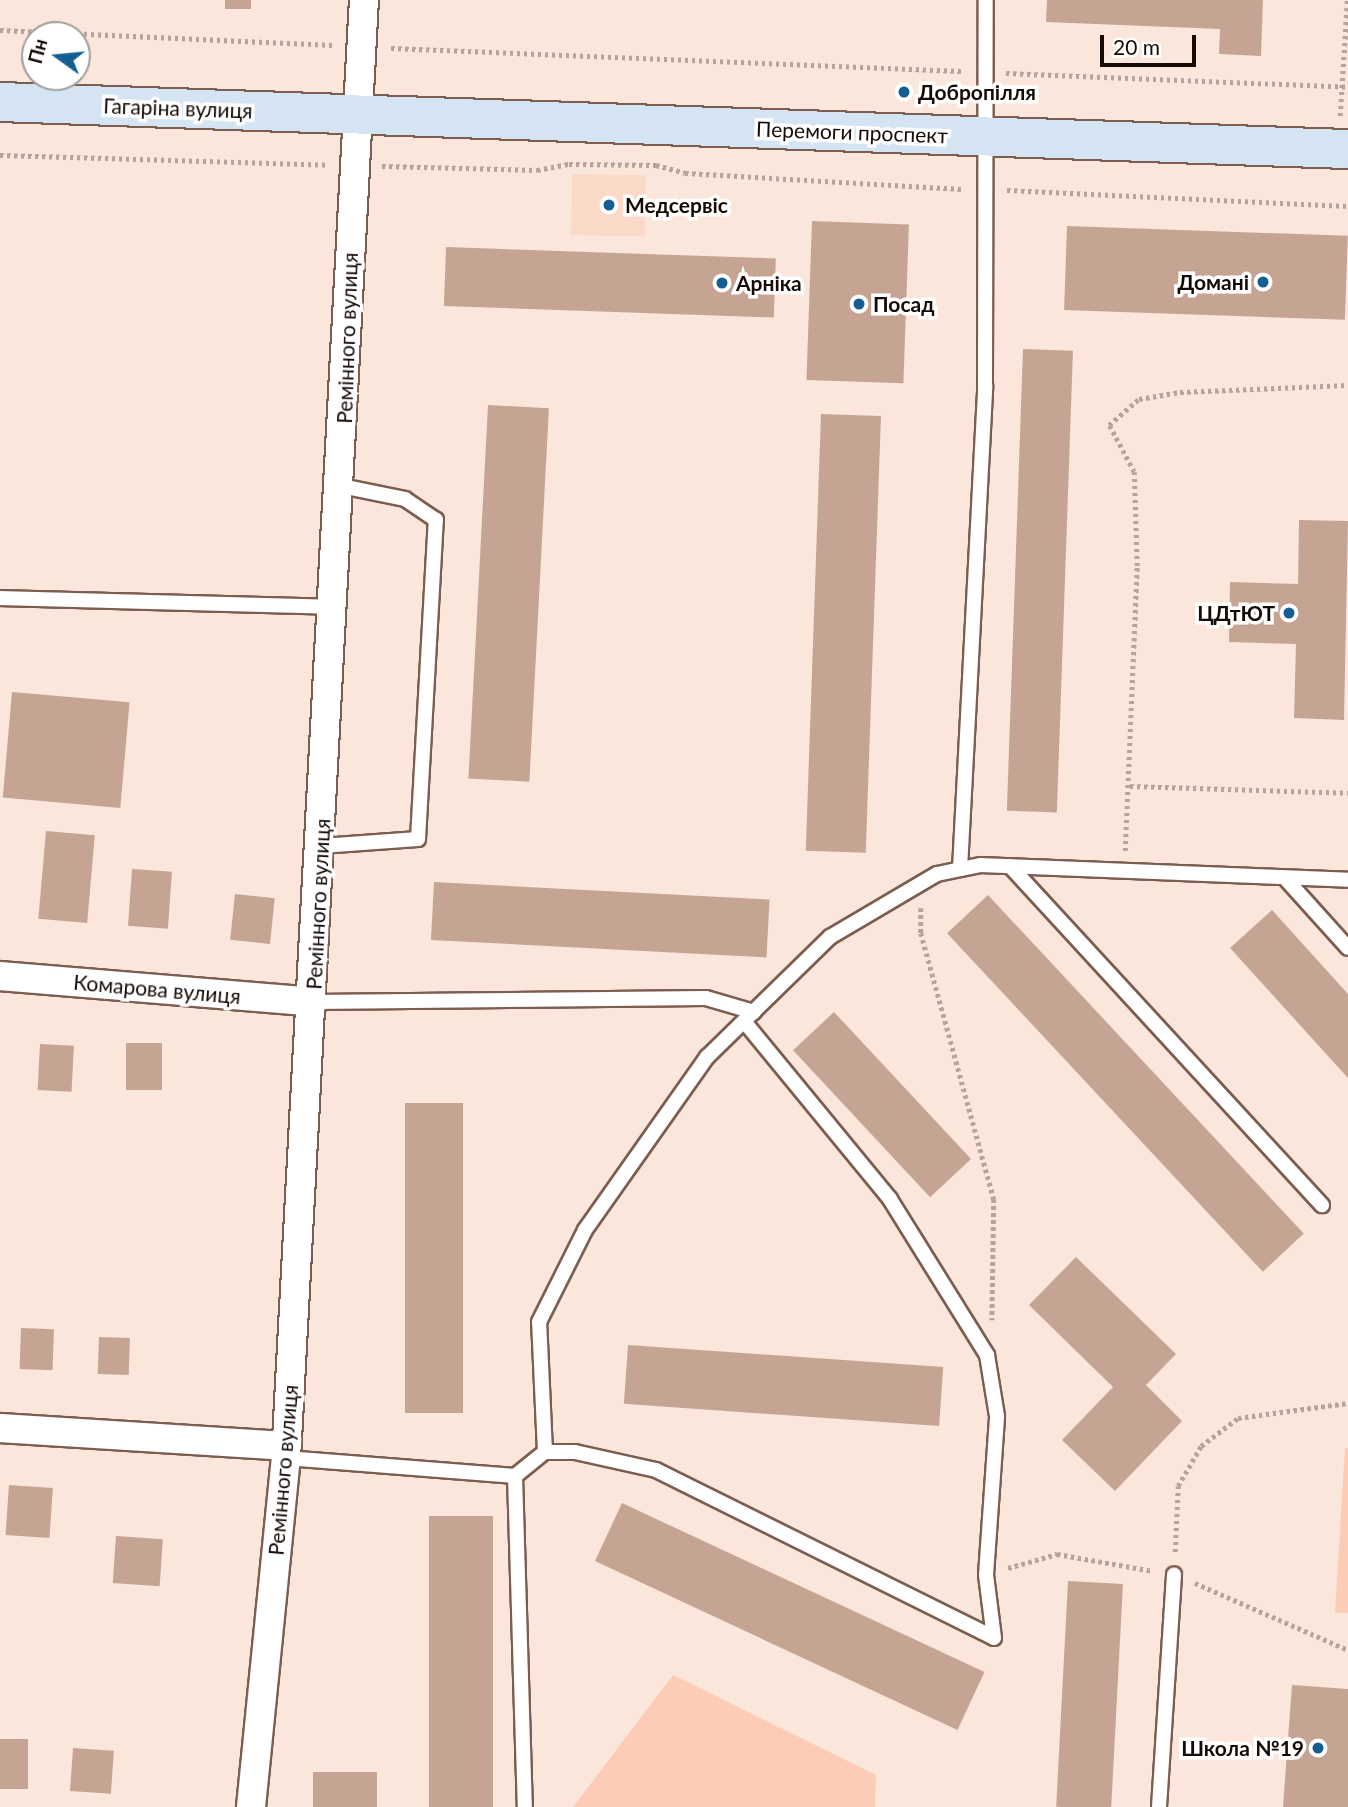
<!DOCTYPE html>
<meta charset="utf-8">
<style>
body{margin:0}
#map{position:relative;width:1348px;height:1807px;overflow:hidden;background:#fbe6dc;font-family:Lato,sans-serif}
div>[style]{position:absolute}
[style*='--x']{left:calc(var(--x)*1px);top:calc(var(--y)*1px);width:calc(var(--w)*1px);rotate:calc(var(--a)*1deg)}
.built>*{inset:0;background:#fbd9c9;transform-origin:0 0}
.green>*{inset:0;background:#fdccb6}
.building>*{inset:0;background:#c6a494;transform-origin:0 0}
.path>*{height:4.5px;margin-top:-2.25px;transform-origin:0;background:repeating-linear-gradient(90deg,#b5a49b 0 3.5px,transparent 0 7px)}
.roads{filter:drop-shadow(2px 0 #7c5d4f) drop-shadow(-2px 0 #7c5d4f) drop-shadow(0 2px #7c5d4f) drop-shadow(0 -2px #7c5d4f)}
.service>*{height:14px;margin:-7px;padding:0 7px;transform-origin:7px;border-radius:7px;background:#fff}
.minor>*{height:28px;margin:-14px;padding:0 14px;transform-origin:14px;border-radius:14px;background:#fff}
.secondary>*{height:38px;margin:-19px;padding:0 19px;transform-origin:19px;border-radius:19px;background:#d4e4f3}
.dots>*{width:19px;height:19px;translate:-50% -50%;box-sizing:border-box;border:4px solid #fff;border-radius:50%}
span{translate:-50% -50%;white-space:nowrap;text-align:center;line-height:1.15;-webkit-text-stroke:7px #fff;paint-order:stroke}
.poi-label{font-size:21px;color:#150a05;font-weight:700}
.left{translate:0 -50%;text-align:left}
.right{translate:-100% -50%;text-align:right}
.street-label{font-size:21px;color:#150a05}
.north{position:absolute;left:21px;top:21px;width:70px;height:70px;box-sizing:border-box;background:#fff;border:2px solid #a19d9b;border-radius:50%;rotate:285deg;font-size:19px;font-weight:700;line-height:28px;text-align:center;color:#150a05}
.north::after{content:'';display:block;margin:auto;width:24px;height:32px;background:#155e92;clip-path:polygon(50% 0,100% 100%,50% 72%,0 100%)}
.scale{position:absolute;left:1100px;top:35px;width:96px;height:32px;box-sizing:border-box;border:4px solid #150a05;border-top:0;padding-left:9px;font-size:21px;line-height:24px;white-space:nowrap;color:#150a05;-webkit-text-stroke:5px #fff;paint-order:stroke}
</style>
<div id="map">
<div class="built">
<div style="left:572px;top:174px;width:74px;height:61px;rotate:1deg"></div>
</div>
<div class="green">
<div style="clip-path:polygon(1345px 1448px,1348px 1448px,1348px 1613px,1335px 1613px)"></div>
<div style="clip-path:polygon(673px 1675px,876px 1775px,875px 1807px,573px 1807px)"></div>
</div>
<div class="building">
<div style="left:225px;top:0;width:26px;height:9px"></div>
<div style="clip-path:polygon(1047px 0,1263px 0,1261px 56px,1219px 54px,1220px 29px,1046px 22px)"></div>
<div style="left:812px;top:221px;width:97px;height:159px;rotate:2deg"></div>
<div style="left:1067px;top:226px;width:281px;height:84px;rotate:2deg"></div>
<div style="left:446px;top:247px;width:330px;height:59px;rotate:2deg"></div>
<div style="left:1023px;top:349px;width:50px;height:462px;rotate:2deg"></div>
<div style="left:488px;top:405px;width:61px;height:374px;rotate:3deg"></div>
<div style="left:821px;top:414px;width:60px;height:437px;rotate:2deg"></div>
<div style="clip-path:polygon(1299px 520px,1348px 521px,1344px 720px,1294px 718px,1296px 644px,1229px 642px,1230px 582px,1298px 584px)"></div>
<div style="left:12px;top:692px;width:118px;height:106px;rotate:5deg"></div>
<div style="left:46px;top:831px;width:49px;height:88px;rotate:5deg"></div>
<div style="left:132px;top:869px;width:40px;height:57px;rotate:4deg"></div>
<div style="left:434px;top:882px;width:336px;height:58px;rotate:3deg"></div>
<div style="left:235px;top:894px;width:40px;height:46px;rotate:6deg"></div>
<div style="left:988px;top:895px;width:463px;height:56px;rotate:47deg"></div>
<div style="clip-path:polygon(1272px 910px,1348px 994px,1348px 1078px,1230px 948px)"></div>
<div style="left:834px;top:1012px;width:201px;height:56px;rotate:47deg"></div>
<div style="left:162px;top:1043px;width:47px;height:36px;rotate:90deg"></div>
<div style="left:40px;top:1044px;width:34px;height:46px;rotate:3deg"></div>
<div style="left:405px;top:1103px;width:58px;height:310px"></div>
<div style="clip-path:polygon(1076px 1257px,1176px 1354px,1146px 1385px,1182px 1421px,1115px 1491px,1062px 1440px,1113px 1387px,1029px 1305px)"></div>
<div style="left:21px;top:1328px;width:33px;height:41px;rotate:2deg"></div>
<div style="left:99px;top:1337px;width:31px;height:37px;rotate:2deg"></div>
<div style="left:628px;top:1345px;width:316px;height:59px;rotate:4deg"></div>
<div style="left:9px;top:1485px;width:44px;height:50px;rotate:4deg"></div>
<div style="left:622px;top:1503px;width:400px;height:64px;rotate:25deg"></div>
<div style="left:429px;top:1516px;width:64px;height:291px"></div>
<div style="left:116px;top:1536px;width:47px;height:47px;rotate:4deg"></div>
<div style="left:1068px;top:1581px;width:55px;height:226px;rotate:3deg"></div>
<div style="clip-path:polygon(1292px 1685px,1348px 1689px,1348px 1807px,1283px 1807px)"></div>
<div style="left:0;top:1739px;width:28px;height:50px"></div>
<div style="left:73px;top:1748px;width:41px;height:43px;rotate:4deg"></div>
<div style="left:377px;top:1772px;width:35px;height:64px;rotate:90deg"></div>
</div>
<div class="path">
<div style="--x:0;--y:30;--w:333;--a:2.6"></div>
<div style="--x:391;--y:48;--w:571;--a:2.31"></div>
<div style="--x:1006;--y:73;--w:342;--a:2.3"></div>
<div style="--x:1340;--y:116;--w:116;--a:-86.5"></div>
<div style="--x:0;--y:155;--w:328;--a:1.7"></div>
<div style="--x:382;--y:166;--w:155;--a:1.5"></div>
<div style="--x:537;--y:170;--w:33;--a:-11"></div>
<div style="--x:569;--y:164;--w:87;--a:0.7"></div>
<div style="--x:656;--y:165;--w:30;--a:15"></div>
<div style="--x:685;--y:173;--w:278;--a:3.3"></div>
<div style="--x:1007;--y:190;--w:341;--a:2.7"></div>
<div style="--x:1130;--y:786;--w:218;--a:1.8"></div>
<div style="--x:1125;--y:851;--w:285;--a:-87.6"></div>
<div style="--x:1137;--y:566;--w:94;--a:-91.8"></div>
<div style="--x:1134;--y:472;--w:53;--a:-118"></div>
<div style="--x:1109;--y:425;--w:40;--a:-41"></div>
<div style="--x:1139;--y:399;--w:42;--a:-9.7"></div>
<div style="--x:1180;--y:392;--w:168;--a:-2.4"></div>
<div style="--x:921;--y:908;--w:25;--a:90"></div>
<div style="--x:921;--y:933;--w:276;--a:74.7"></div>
<div style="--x:994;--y:1199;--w:121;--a:90.9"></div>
<div style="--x:1175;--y:1552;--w:66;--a:-87.4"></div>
<div style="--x:1178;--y:1486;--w:46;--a:-60.1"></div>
<div style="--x:1201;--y:1446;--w:46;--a:-37.1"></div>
<div style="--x:1238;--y:1418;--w:111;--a:-7.8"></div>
<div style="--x:1008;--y:1568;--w:51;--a:-15.9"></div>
<div style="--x:1057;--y:1554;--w:97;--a:10"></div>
<div style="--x:1195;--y:1583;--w:167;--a:23.6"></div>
</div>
<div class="roads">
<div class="service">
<div style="--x:0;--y:598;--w:333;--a:1.5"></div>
<div style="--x:321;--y:846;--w:97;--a:-4.1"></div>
<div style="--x:418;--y:839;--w:320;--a:-86.8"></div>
<div style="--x:436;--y:520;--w:37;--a:-146"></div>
<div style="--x:405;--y:499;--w:65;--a:-168.5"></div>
<div style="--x:1010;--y:866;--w:461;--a:47.4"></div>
<div style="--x:960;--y:869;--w:484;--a:-87"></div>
<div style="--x:985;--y:386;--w:386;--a:-89.9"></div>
<div style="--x:1285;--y:878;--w:94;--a:48"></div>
<div style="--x:313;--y:1002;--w:393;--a:-0.6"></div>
<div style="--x:706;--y:998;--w:50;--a:16.3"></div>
<div style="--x:545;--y:1452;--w:130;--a:-92.6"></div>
<div style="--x:539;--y:1322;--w:103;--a:-63.4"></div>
<div style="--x:585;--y:1230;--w:212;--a:-54.8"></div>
<div style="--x:707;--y:1057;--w:172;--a:-44.3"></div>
<div style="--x:830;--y:937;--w:124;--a:-30.5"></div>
<div style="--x:937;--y:874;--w:45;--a:-11.6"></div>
<div style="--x:981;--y:865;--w:367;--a:2.3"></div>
<div style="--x:286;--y:1458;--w:230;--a:4.5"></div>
<div style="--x:515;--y:1476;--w:38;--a:-39"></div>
<div style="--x:545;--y:1452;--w:30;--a:0"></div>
<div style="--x:575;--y:1452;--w:83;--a:12.5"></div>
<div style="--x:656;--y:1470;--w:377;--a:26.4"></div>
<div style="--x:994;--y:1638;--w:64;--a:-97.2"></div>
<div style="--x:986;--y:1575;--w:159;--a:-86"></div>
<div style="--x:997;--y:1416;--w:62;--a:-99.3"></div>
<div style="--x:987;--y:1355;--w:184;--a:-121.9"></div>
<div style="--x:890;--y:1199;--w:230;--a:-129.4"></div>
<div style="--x:515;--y:1476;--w:331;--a:88.3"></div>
<div style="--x:1159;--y:1807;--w:233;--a:-86.3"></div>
</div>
<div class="minor">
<div style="--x:0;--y:976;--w:314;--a:4.7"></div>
<div style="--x:0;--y:1428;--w:287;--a:3.6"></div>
<div style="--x:251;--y:1807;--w:351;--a:-84.3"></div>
<div style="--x:286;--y:1458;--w:1460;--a:-86.94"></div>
</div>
<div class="secondary">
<div style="--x:0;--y:102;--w:1349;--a:2"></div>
</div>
</div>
<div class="dots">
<div style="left:904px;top:92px;background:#155e92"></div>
<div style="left:609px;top:205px;background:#155e92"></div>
<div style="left:1263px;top:282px;background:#155e92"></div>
<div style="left:722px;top:283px;background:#155e92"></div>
<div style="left:859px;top:304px;background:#155e92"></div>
<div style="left:1289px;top:613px;background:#155e92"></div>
<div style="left:1318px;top:1748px;background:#155e92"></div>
</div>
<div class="poi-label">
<span class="left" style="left:918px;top:92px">Добропілля</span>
<span class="left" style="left:625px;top:205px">Медсервіс</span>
<span class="right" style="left:1249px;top:282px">Домані</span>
<span class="left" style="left:736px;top:283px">Арніка</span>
<span class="left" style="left:873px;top:304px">Посад</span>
<span class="right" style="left:1275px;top:613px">ЦДтЮТ</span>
<span class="right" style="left:1304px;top:1748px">Школа №19</span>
</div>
<div class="street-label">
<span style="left:178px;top:108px;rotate:2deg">Гагаріна вулиця</span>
<span style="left:852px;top:132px;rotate:2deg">Перемоги проспект</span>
<span style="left:347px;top:338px;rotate:-88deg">Ремінного вулиця</span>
<span style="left:318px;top:904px;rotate:-87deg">Ремінного вулиця</span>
<span style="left:157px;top:989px;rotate:5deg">Комарова вулиця</span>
<span style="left:283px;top:1470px;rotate:-85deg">Ремінного вулиця</span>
</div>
<div class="north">Пн</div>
<div class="scale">20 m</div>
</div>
